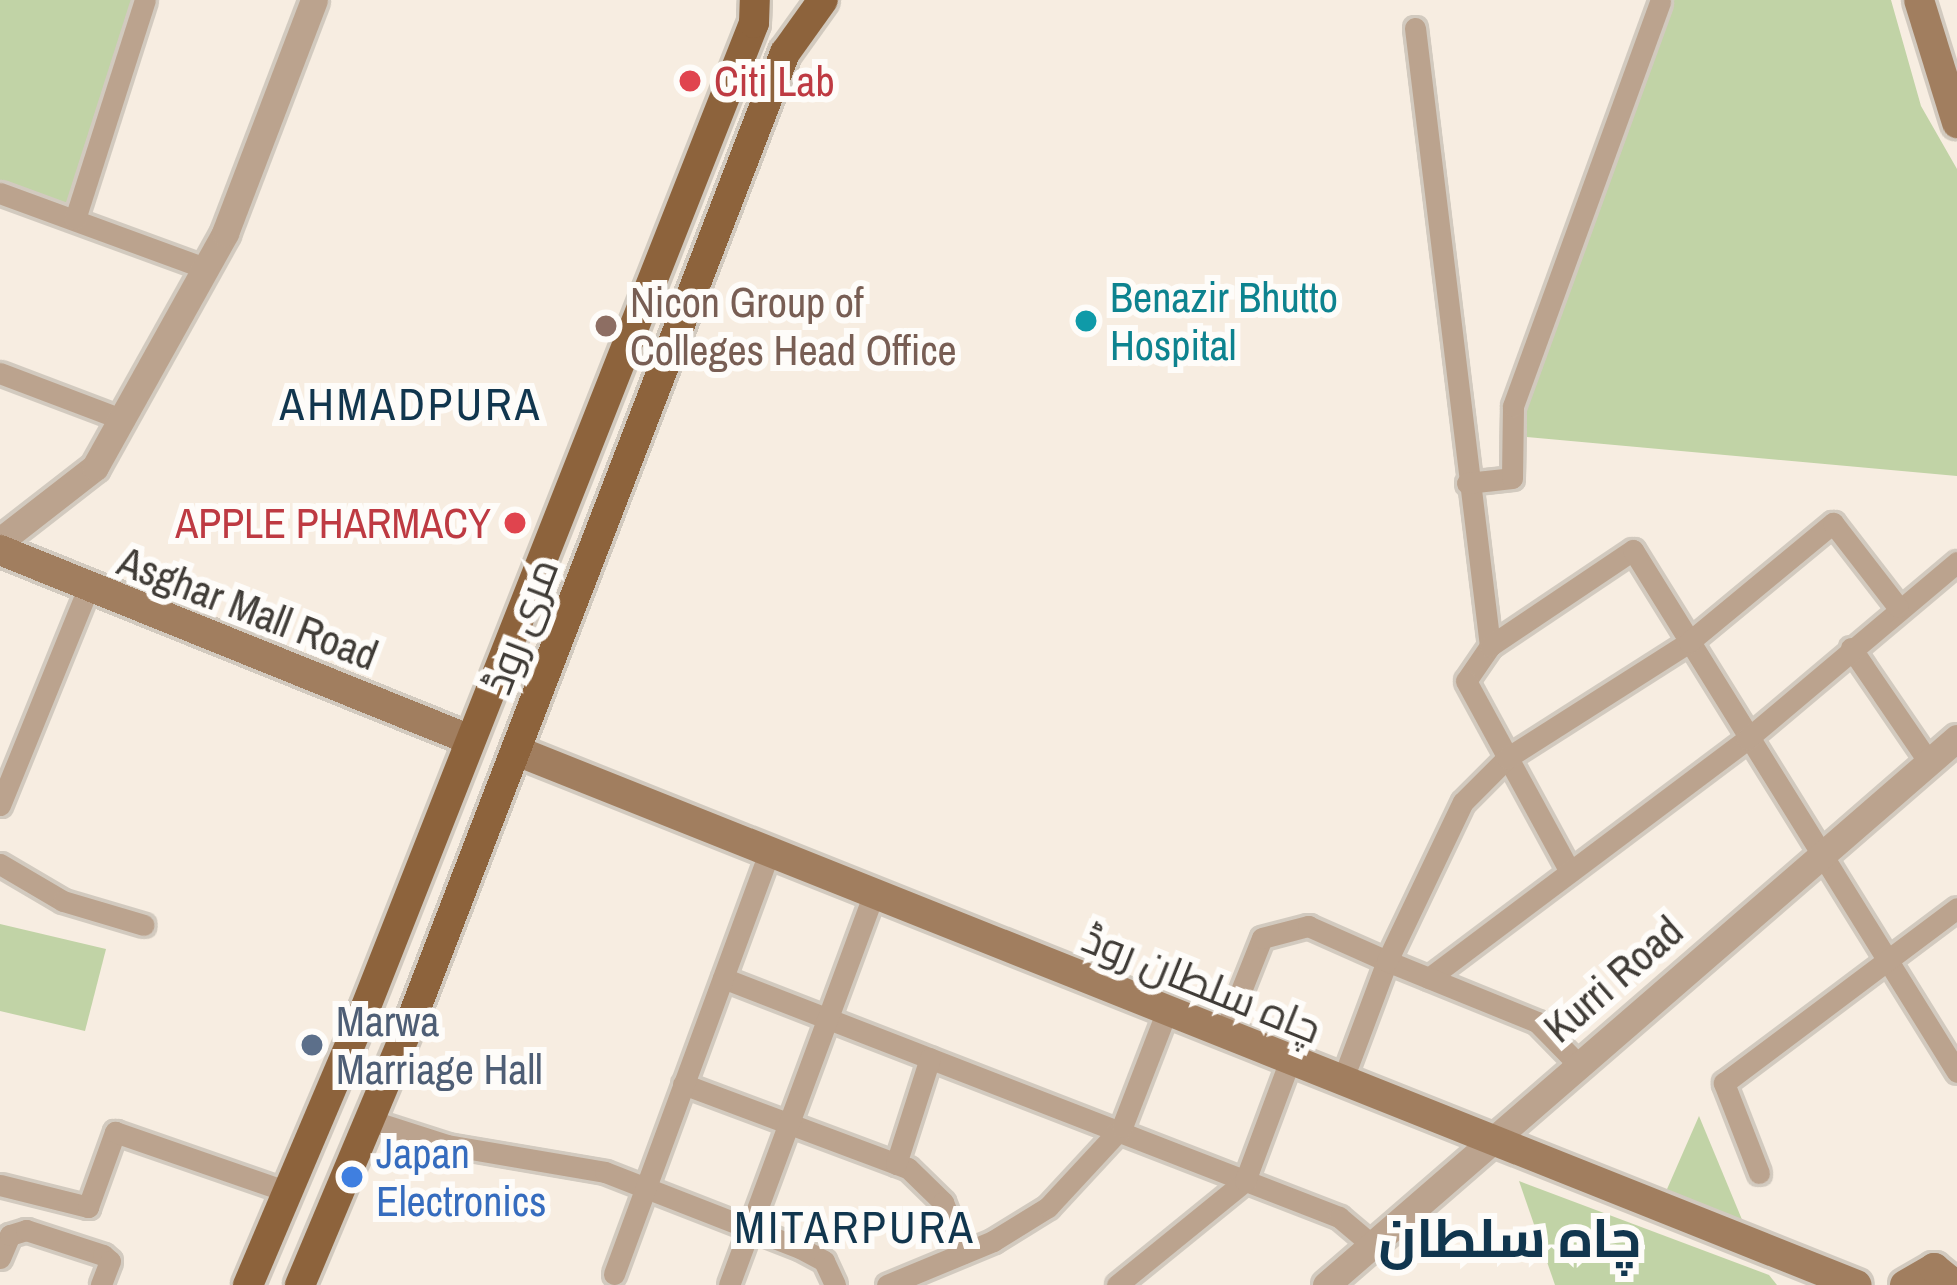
<!DOCTYPE html>
<meta charset="utf-8">
<style>
body{margin:0}
#map{position:relative;width:1957px;height:1285px;overflow:hidden;background:#f7ede1;font-family:"Archivo Narrow",Cairo,sans-serif}
div>[style]{position:absolute}
[style*='--x']{left:calc(var(--x)*1px);top:calc(var(--y)*1px);width:calc(var(--w)*1px);rotate:calc(var(--a)*1deg)}
.green>*{inset:0;background:#c1d3a6}
.roads{filter:drop-shadow(3px 0 #d2cabf) drop-shadow(-3px 0 #d2cabf) drop-shadow(0 3px #d2cabf) drop-shadow(0 -3px #d2cabf)}
.minor>*{height:21px;margin:-10.5px;padding:0 10.5px;transform-origin:10.5px;border-radius:10.5px;background:#bba38e}
.tertiary>*{height:27px;margin:-13.5px;padding:0 13.5px;transform-origin:13.5px;border-radius:13.5px;background:#bba38e}
.secondary>*{height:30px;margin:-15px;padding:0 15px;transform-origin:15px;border-radius:15px;background:#a17e5f}
.primary>*{height:30px;margin:-15px;padding:0 15px;transform-origin:15px;border-radius:15px;background:#8d633c}
.dots>*{width:33px;height:33px;translate:-50% -50%;box-sizing:border-box;border:6px solid #fefcf9;border-radius:50%}
span{translate:-50% -50%;white-space:nowrap;text-align:center;line-height:1.15;-webkit-text-stroke:12px #fefcf9;paint-order:stroke}
.health-label{font-size:42px;color:#be3a42}
.left{translate:0 -50%;text-align:left}
.right{translate:-100% -50%;text-align:right}
.culture-label{font-size:42px;color:#0d838f}
.education-label{font-size:42px;color:#785e54}
.street-label{font-size:42px;color:#403c37}
.service-label{font-size:42px;color:#4e5e75}
.shop-label{font-size:42px;color:#366cbe}
.neighbourhood-label{font-size:45px;color:#11364e;letter-spacing:3px}
.district-label{font-size:54px;color:#11364e;font-weight:700}
</style>
<div id="map">
<div class="green">
<div style="clip-path:polygon(0 0,145px 0,75px 219px,0 193px)"></div>
<div style="clip-path:polygon(1669px 0,1891px 0,1921px 106px,1957px 169px,1957px 476px,1516px 436px)"></div>
<div style="clip-path:polygon(0 924px,106px 949px,85px 1031px,0 1011px)"></div>
<div style="clip-path:polygon(1699px 1116px,1743px 1222px,1664px 1196px)"></div>
<div style="clip-path:polygon(1519px 1181px,1769px 1275px,1777px 1285px,1555px 1285px)"></div>
</div>
<div class="roads">
<div class="minor">
<div style="--x:1415;--y:28;--w:623;--a:83.08"></div>
<div style="--x:1490;--y:646;--w:42;--a:124.4"></div>
<div style="--x:1466;--y:681;--w:217;--a:61.4"></div>
<div style="--x:0;--y:193;--w:218;--a:20.1"></div>
<div style="--x:75;--y:219;--w:230;--a:-72.3"></div>
<div style="--x:0;--y:373;--w:129;--a:20.8"></div>
<div style="--x:1467;--y:483;--w:45;--a:-6.3"></div>
<div style="--x:1512;--y:478;--w:72;--a:-89.2"></div>
<div style="--x:1513;--y:406;--w:430;--a:-70"></div>
<div style="--x:1490;--y:646;--w:172;--a:-33.9"></div>
<div style="--x:1633;--y:550;--w:614;--a:58.17"></div>
<div style="--x:1851;--y:648;--w:137;--a:55.7"></div>
<div style="--x:0;--y:805;--w:231;--a:-67.9"></div>
<div style="--x:0;--y:864;--w:73;--a:30.4"></div>
<div style="--x:63;--y:901;--w:84;--a:16.5"></div>
<div style="--x:723;--y:978;--w:661;--a:21.21"></div>
<div style="--x:1339;--y:1217;--w:43;--a:40.3"></div>
<div style="--x:1429;--y:978;--w:398;--a:-36.9"></div>
<div style="--x:1747;--y:739;--w:275;--a:-40.1"></div>
<div style="--x:1223;--y:1036;--w:105;--a:-68.3"></div>
<div style="--x:1262;--y:938;--w:48;--a:-14.6"></div>
<div style="--x:1308;--y:926;--w:86;--a:23.9"></div>
<div style="--x:1387;--y:961;--w:131;--a:110.5"></div>
<div style="--x:1579;--y:1065;--w:60;--a:-134.3"></div>
<div style="--x:1537;--y:1022;--w:162;--a:-157.9"></div>
<div style="--x:1387;--y:961;--w:176;--a:-64.5"></div>
<div style="--x:1463;--y:802;--w:62;--a:-45"></div>
<div style="--x:1507;--y:758;--w:216;--a:-32.5"></div>
<div style="--x:1689;--y:642;--w:187;--a:-39.6"></div>
<div style="--x:1833;--y:523;--w:106;--a:52.3"></div>
<div style="--x:683;--y:1084;--w:240;--a:20.5"></div>
<div style="--x:908;--y:1168;--w:49;--a:44.2"></div>
<div style="--x:943;--y:1202;--w:55;--a:68.6"></div>
<div style="--x:369;--y:1120;--w:82;--a:17.8"></div>
<div style="--x:447;--y:1145;--w:160;--a:9.7"></div>
<div style="--x:605;--y:1172;--w:209;--a:21.3"></div>
<div style="--x:800;--y:1248;--w:27;--a:28"></div>
<div style="--x:824;--y:1261;--w:26;--a:65"></div>
<div style="--x:896;--y:1164;--w:111;--a:-72.2"></div>
<div style="--x:1759;--y:1173;--w:97;--a:-111.3"></div>
<div style="--x:1724;--y:1083;--w:291;--a:-36.9"></div>
<div style="--x:0;--y:1185;--w:91;--a:14"></div>
<div style="--x:88;--y:1207;--w:80;--a:-70.2"></div>
<div style="--x:115;--y:1132;--w:180;--a:19.1"></div>
<div style="--x:0;--y:1258;--w:25;--a:-67"></div>
<div style="--x:10;--y:1235;--w:17;--a:-17"></div>
<div style="--x:26;--y:1230;--w:81;--a:18"></div>
<div style="--x:103;--y:1255;--w:9;--a:41"></div>
<div style="--x:110;--y:1261;--w:26;--a:111"></div>
<div style="--x:614;--y:1274;--w:449;--a:-69.8"></div>
<div style="--x:729;--y:1285;--w:416;--a:-69.7"></div>
<div style="--x:887;--y:1285;--w:115;--a:-22.5"></div>
<div style="--x:993;--y:1241;--w:65;--a:-31.7"></div>
<div style="--x:1048;--y:1207;--w:109;--a:-47.2"></div>
<div style="--x:1122;--y:1127;--w:122;--a:-68.9"></div>
<div style="--x:1117;--y:1285;--w:165;--a:-39.1"></div>
<div style="--x:1245;--y:1181;--w:126;--a:-69.6"></div>
</div>
<div class="tertiary">
<div style="--x:0;--y:541;--w:120;--a:-37.9"></div>
<div style="--x:95;--y:467;--w:268;--a:-60.9"></div>
<div style="--x:225;--y:233;--w:249;--a:-69.1"></div>
<div style="--x:1326;--y:1285;--w:835;--a:-40.92"></div>
</div>
<div class="secondary">
<div style="--x:1919;--y:0;--w:129;--a:72.8"></div>
<div style="--x:0;--y:550;--w:505;--a:21.99"></div>
<div style="--x:517;--y:751;--w:1442;--a:21.73"></div>
<div style="--x:1905;--y:1285;--w:34;--a:-30"></div>
<div style="--x:1934;--y:1268;--w:27;--a:39"></div>
</div>
<div class="primary">
<div style="--x:248;--y:1285;--w:300;--a:-67"></div>
<div style="--x:365;--y:1009;--w:1060;--a:-68.47"></div>
<div style="--x:754;--y:23;--w:23;--a:-88"></div>
<div style="--x:300;--y:1285;--w:286;--a:-67.2"></div>
<div style="--x:411;--y:1021;--w:1038;--a:-68.88"></div>
<div style="--x:785;--y:53;--w:65;--a:-54.4"></div>
</div>
</div>
<div class="dots">
<div style="left:690px;top:81px;background:#e0444e"></div>
<div style="left:1086px;top:321px;background:#0f9aa8"></div>
<div style="left:606px;top:326px;background:#8d6e63"></div>
<div style="left:515px;top:523px;background:#e0444e"></div>
<div style="left:312px;top:1045px;background:#5c6f8a"></div>
<div style="left:352px;top:1177px;background:#3f7fe0"></div>
</div>
<div class="health-label">
<span class="left" style="left:714px;top:81px">Citi Lab</span>
<span class="right" style="left:491px;top:523px">APPLE PHARMACY</span>
</div>
<div class="culture-label">
<span class="left" style="left:1110px;top:321px">Benazir Bhutto<br>Hospital</span>
</div>
<div class="education-label">
<span class="left" style="left:630px;top:326px">Nicon Group of<br>Colleges Head Office</span>
</div>
<div class="street-label">
<span style="left:248px;top:608px;rotate:21deg">Asghar Mall Road</span>
<span style="left:520px;top:626px;rotate:-69deg">مری روڈ</span>
<span style="left:1613px;top:979px;rotate:-41deg">Kurri Road</span>
<span style="left:1202px;top:983px;rotate:22deg">چاہ سلطان روڈ</span>
</div>
<div class="service-label">
<span class="left" style="left:336px;top:1045px">Marwa<br>Marriage Hall</span>
</div>
<div class="shop-label">
<span class="left" style="left:376px;top:1177px">Japan<br>Electronics</span>
</div>
<div class="neighbourhood-label">
<span style="left:411px;top:404px">AHMADPURA</span>
<span style="left:855px;top:1227px">MITARPURA</span>
</div>
<div class="district-label">
<span style="left:1510px;top:1238px">چاہ سلطان</span>
</div>
</div>
